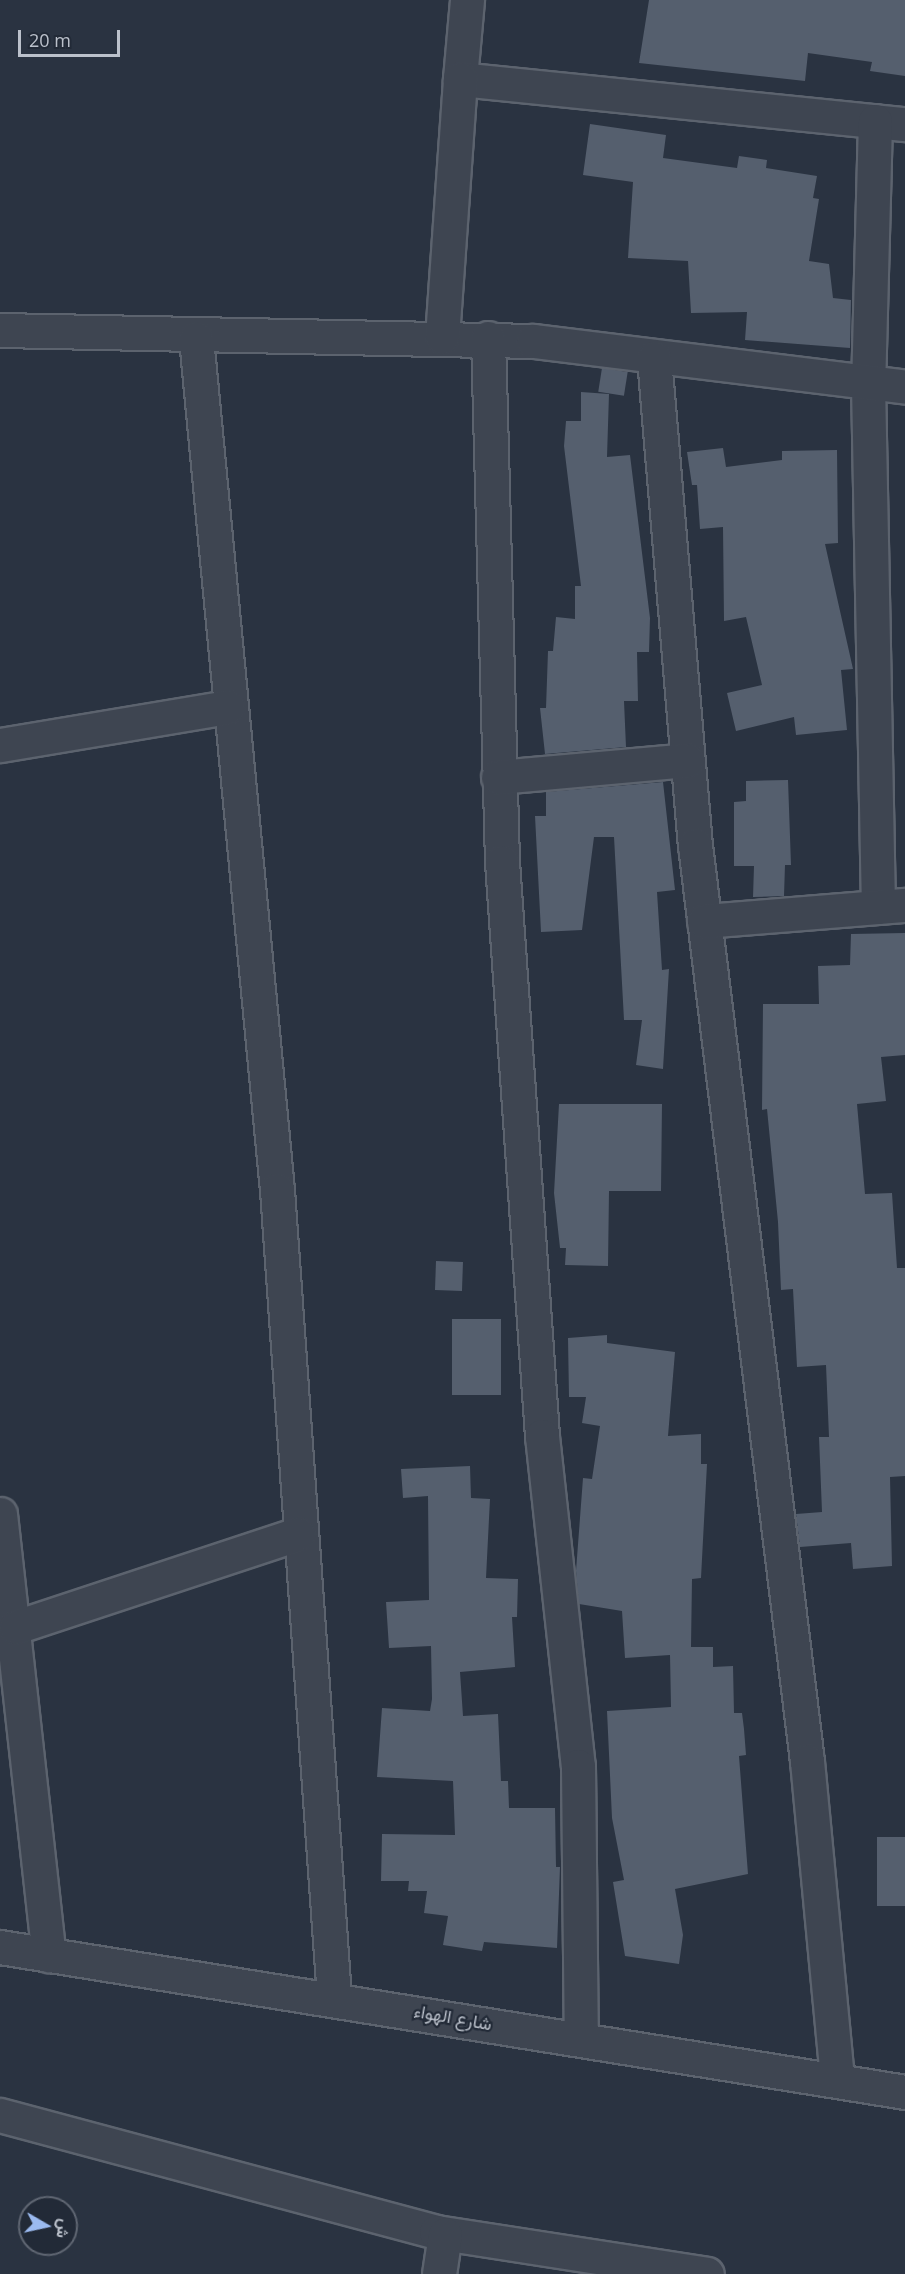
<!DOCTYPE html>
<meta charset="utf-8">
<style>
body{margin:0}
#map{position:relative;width:905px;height:2274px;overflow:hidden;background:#2a3341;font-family:"Open Sans",Vazirmatn,sans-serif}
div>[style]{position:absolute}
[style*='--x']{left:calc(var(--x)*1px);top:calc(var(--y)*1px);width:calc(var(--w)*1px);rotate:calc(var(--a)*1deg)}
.building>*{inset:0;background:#555f6e;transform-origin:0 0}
.roads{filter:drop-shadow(2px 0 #5c636e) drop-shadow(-2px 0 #5c636e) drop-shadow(0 2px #5c636e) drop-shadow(0 -2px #5c636e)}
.minor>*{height:33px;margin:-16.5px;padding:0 16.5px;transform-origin:16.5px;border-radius:16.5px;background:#3e4551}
span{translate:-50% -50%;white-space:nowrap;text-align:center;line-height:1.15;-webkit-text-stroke:4.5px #222a37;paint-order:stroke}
.street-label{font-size:18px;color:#bbc1cb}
.north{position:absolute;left:18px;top:2196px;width:60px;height:60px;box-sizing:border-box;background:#222a37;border:2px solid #5f6672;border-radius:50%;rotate:99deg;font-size:16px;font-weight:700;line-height:24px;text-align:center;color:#bbc1cb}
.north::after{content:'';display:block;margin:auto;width:21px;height:27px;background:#9bbaf0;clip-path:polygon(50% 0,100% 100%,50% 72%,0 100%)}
.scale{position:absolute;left:18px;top:30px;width:102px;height:27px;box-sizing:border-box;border:3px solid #bbc1cb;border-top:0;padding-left:8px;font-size:18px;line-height:21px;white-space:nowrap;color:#bbc1cb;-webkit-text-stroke:4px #222a37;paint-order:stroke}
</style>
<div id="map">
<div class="building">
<div style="clip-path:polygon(649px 0,905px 0,905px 76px,870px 71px,872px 62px,808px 53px,805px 81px,639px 63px)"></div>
<div style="clip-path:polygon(590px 124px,666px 135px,663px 158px,737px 168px,739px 156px,767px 160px,766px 168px,817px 176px,813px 198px,819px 199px,809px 261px,829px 264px,833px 298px,851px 300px,850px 348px,745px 340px,747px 312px,691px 313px,688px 261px,628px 258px,633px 182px,583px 175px)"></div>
<div style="left:602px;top:368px;width:26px;height:24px;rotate:9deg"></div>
<div style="clip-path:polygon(581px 392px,609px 394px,607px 457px,630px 455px,650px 618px,649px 652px,637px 652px,638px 701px,624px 701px,626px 747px,545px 754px,540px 708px,546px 708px,548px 651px,553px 651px,556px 617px,575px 619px,575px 586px,581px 586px,564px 446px,566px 421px,581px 421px)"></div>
<div style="clip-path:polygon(723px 448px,726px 467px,782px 460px,782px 451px,837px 450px,838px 543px,825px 544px,853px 669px,841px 670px,847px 730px,796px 735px,794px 717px,736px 731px,727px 693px,762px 685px,746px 617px,724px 621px,723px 527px,700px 529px,697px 485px,692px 485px,687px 452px)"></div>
<div style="clip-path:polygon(788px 780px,791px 865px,785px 865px,784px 896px,753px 897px,754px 866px,734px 866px,734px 802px,746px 801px,746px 781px)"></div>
<div style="clip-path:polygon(663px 782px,675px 890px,657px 892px,662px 970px,669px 969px,663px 1069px,636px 1065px,642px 1020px,624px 1020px,614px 837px,594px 837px,582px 930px,541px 932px,535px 816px,546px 816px,546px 792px)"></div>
<div style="clip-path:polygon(905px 933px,905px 1055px,881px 1057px,886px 1101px,857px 1104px,865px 1194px,892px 1193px,897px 1268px,905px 1268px,905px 1476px,890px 1477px,892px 1566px,853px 1569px,851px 1543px,800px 1547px,796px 1514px,822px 1512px,819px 1437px,829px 1437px,826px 1365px,797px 1367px,793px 1289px,781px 1290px,778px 1222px,767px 1109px,762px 1110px,763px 1004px,819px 1004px,818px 966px,850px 965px,851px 934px)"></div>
<div style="clip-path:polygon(559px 1104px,662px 1104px,661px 1191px,609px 1191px,608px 1266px,565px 1265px,566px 1248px,560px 1248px,554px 1193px)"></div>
<div style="left:436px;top:1261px;width:27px;height:29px;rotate:2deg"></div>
<div style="left:501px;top:1319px;width:76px;height:49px;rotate:90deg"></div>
<div style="clip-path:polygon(607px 1335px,607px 1343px,675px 1352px,668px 1436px,701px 1434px,701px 1464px,707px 1464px,701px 1578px,692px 1579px,691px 1647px,713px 1647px,713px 1667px,733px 1666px,734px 1713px,742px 1713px,744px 1729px,746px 1755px,739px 1756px,748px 1874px,675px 1889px,683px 1935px,679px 1964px,625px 1956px,613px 1882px,624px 1880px,612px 1818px,607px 1711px,671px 1707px,670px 1655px,625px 1658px,622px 1611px,579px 1604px,576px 1571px,583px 1478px,592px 1479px,600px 1426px,582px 1423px,586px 1397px,569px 1397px,568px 1338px)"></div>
<div style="clip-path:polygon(470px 1466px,471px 1498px,490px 1499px,486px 1578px,518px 1579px,517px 1617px,512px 1617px,515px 1667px,460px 1672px,463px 1716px,498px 1714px,501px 1781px,508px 1781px,509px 1808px,555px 1808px,556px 1867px,560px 1867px,557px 1948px,484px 1942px,482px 1951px,443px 1945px,448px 1916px,424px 1913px,427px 1891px,408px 1891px,409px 1881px,381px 1881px,382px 1834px,455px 1835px,453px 1781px,377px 1777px,382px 1708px,430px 1711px,432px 1699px,431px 1646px,389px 1648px,386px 1602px,429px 1600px,428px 1496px,403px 1498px,401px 1469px)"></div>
<div style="left:877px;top:1837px;width:28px;height:69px"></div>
</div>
<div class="roads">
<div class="minor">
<div style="--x:467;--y:0;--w:79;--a:95.1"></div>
<div style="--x:460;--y:79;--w:447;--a:5.8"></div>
<div style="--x:875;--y:121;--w:262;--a:91.5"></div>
<div style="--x:868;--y:383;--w:524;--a:88.91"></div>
<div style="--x:0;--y:330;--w:533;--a:1.18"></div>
<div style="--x:533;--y:341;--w:375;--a:7"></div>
<div style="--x:442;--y:337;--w:259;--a:-86"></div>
<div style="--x:196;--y:338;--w:856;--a:84.57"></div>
<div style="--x:277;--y:1190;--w:809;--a:85.96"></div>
<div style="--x:488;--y:338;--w:524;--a:88.47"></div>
<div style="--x:502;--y:862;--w:575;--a:86.01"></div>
<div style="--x:542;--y:1436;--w:332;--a:83.8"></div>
<div style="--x:578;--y:1766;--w:273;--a:89.4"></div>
<div style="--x:654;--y:358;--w:489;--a:85.2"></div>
<div style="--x:695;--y:845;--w:923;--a:83.03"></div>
<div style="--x:807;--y:1761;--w:320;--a:84.6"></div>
<div style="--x:0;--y:745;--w:231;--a:-9.5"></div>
<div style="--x:498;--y:777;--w:190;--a:-5.1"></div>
<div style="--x:704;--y:921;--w:202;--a:-4.6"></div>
<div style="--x:0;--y:1514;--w:444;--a:83.7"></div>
<div style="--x:16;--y:1627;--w:297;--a:-18.3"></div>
<div style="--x:0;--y:1947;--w:917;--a:9.1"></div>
<div style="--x:0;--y:2115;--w:451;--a:15"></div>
<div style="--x:436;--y:2232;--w:274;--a:8.8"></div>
<div style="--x:439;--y:2274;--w:40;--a:-81.5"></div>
</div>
</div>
<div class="street-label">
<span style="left:453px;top:2017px;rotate:10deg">شارع الهواء</span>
</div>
<div class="north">ش</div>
<div class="scale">20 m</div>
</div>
